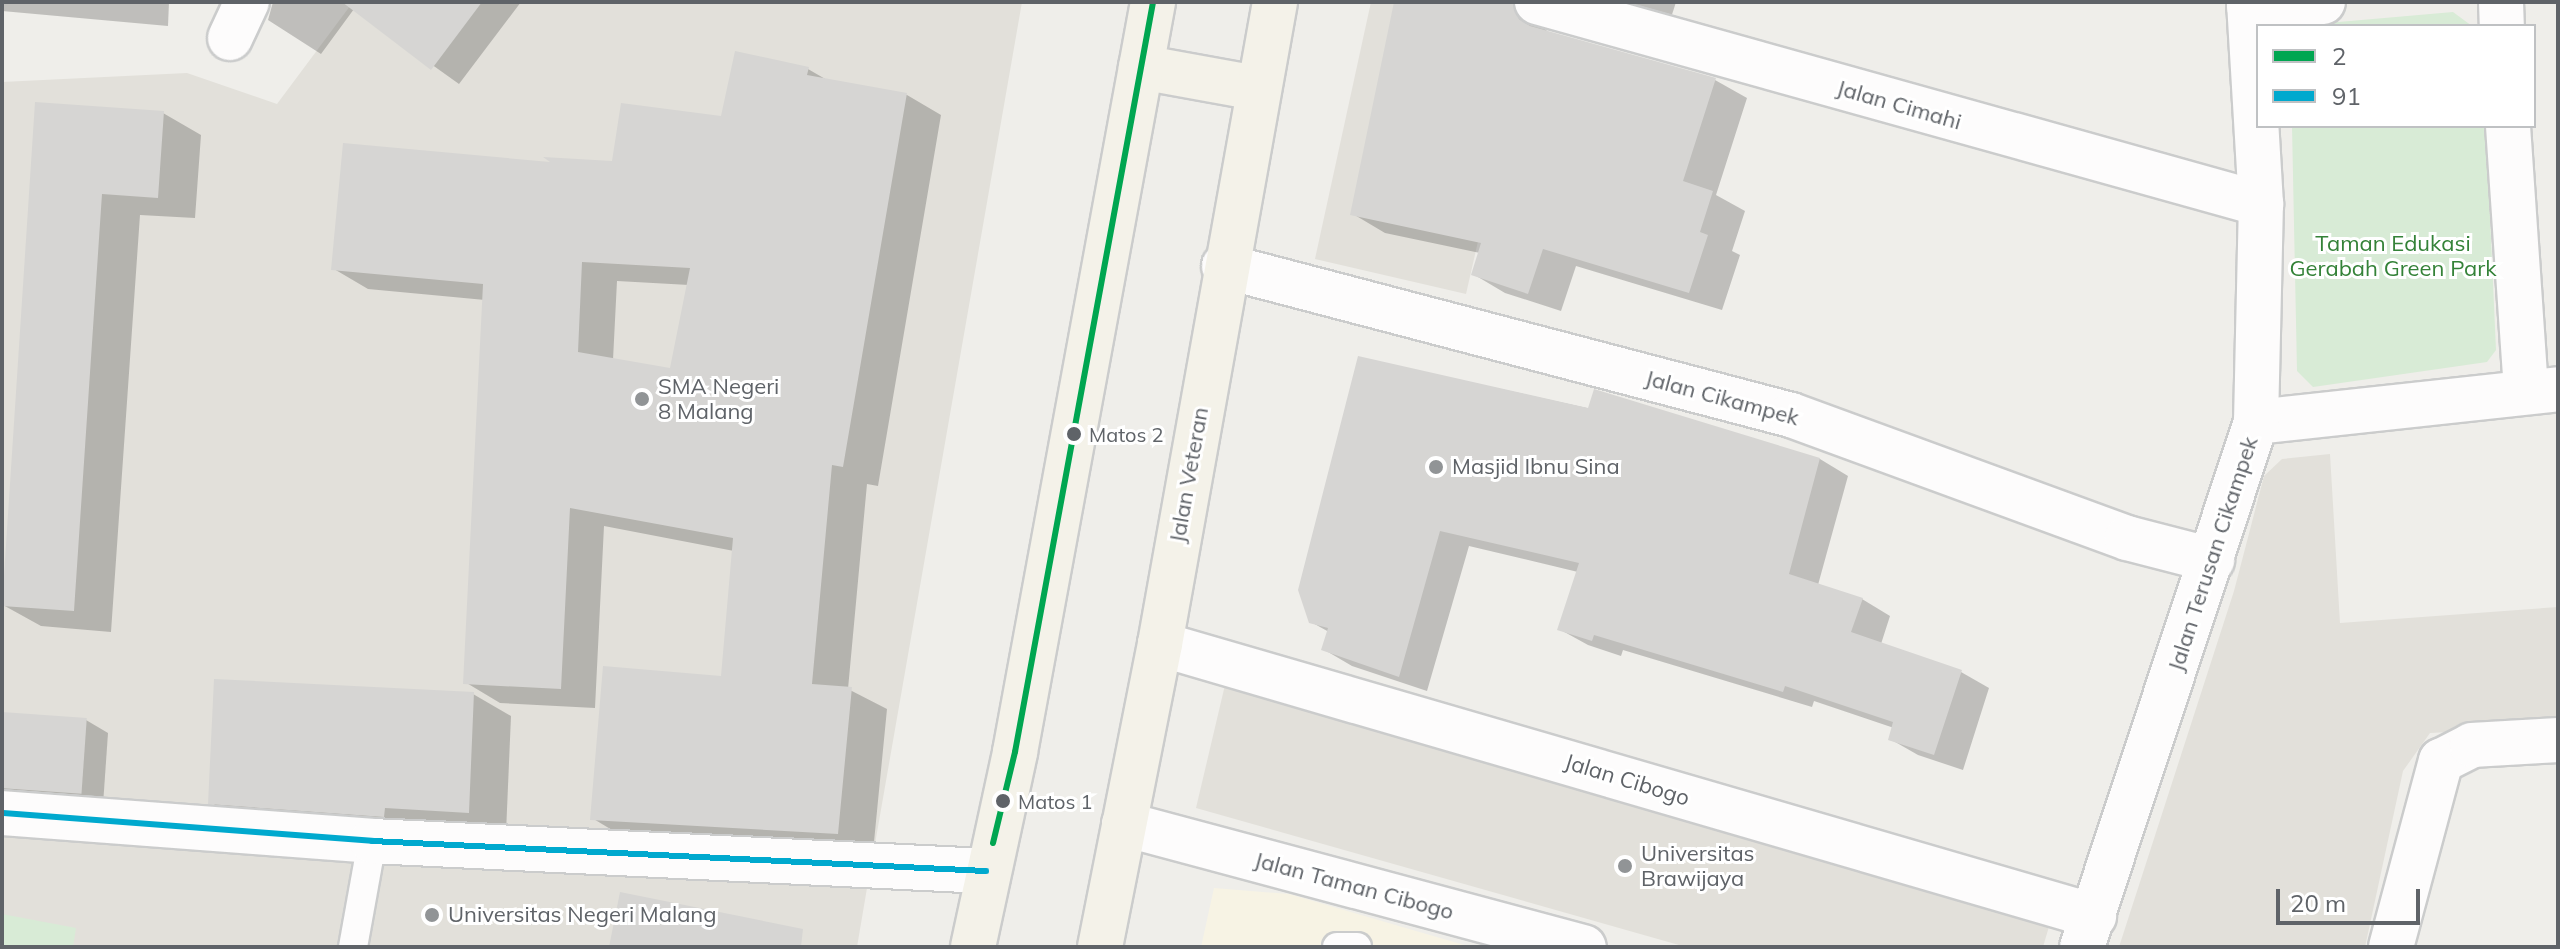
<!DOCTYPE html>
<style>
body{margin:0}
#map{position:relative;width:2560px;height:949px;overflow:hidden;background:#efeeea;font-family:Mulish,sans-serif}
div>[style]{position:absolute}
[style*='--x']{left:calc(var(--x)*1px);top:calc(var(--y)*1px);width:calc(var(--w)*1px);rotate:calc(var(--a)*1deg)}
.commercial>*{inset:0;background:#f7f3e4}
.education>*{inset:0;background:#e2e0da}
.green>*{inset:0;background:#d8ebd6}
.shadow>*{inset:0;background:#0003}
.building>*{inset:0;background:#d6d5d3;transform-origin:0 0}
.roads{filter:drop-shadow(2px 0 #cbcccc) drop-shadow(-2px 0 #cbcccc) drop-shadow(0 2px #cbcccc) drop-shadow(0 -2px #cbcccc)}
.service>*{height:28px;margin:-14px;padding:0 14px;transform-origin:14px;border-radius:14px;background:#fdfcfc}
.minor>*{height:44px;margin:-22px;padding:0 22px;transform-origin:22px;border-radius:22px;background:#fdfcfc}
.primary>*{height:44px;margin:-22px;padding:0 22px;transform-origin:22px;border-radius:22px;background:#f4f2e9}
.bus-1>*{height:6px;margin:-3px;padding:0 3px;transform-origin:3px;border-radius:3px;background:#00a651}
.bus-2>*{height:6px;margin:-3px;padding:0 3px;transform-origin:3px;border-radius:3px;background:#00a9ce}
.dots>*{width:22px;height:22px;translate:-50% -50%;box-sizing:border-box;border:4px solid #fff;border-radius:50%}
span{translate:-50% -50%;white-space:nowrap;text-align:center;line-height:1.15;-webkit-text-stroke:6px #fff;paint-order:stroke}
.bus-label{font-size:20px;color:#5f6368}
.left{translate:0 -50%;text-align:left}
.street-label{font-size:22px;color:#5f6368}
.park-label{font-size:22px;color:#348238}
.poi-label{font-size:22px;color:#5f6368}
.frame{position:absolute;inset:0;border:4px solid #5f6368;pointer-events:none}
.legend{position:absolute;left:2256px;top:24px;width:280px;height:104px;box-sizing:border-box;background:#fff;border:2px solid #bfc1c3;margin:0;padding:10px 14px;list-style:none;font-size:24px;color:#5f6368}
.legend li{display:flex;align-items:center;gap:16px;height:40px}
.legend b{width:40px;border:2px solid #bfc1c3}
.scale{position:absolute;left:2276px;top:889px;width:144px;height:36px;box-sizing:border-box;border:4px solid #5f6368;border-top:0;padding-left:10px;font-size:24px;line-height:28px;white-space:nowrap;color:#5f6368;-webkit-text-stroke:6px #fff;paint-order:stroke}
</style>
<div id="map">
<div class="commercial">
<div style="clip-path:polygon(1214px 888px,1289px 894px,1471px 947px,1201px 947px)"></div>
</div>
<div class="education">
<div style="clip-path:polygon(353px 2px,1022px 2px,875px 844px,208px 813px,2px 796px,2px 82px,187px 73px,277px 104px)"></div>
<div style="clip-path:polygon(1371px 2px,1500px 2px,1531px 9px,1466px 294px,1315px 259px)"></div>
<div style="clip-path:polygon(2330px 454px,2340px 623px,2558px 607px,2558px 726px,2430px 733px,2403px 771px,2365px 947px,2119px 947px,2234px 591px,2264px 476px,2282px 459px)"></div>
<div style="clip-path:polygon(1225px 685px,2050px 923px,2043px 947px,1686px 947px,1196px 808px)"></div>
<div style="clip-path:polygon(2px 832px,868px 882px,857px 947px,2px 947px)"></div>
</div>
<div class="green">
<div style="clip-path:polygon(2453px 12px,2472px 26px,2321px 26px,2327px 23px)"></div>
<div style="clip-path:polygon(2292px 126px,2486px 126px,2496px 350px,2487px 362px,2313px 387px,2297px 371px)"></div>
<div style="clip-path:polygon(2px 914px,76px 928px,73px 947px,2px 947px)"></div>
</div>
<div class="shadow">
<div style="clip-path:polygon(2px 2px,169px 2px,168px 26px,2px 11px)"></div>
<div style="clip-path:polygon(273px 2px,521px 2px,459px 84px,354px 9px,321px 54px,268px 20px)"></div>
<div style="clip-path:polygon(1397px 2px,1553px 2px,1544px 28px,1550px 34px,1715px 80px,1747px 98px,1716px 195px,1745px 211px,1732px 251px,1740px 255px,1722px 310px,1576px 266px,1561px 311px,1505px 293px,1473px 274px,1480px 253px,1385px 233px,1353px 214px)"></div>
<div style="clip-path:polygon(1593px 2px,1676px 2px,1670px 21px)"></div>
<div style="clip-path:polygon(evenodd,808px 69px,827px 80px,907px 95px,941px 115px,878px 486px,867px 484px,848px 689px,887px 709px,873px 852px,627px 839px,592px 818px,723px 678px,734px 551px,604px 526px,595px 708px,500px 703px,465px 682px,485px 300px,368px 289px,334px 269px,557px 165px,614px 163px,723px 118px,808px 69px,617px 281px,689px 285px,671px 371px,613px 360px,617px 281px)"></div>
<div style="clip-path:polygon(37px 104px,163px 113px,201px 135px,195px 218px,140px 215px,111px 632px,41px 626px,3px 605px)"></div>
<div style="clip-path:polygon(1359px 358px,1820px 459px,1848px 476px,1818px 585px,1862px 599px,1890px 616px,1881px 644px,1961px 672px,1989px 688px,1963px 770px,1918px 755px,1890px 739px,1894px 728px,1814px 701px,1812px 707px,1623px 650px,1621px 656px,1588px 645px,1559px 629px,1578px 572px,1469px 546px,1427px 691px,1352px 666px,1323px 649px,1329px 632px,1311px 622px)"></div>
<div style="clip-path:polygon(473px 694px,511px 716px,506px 833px,248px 824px,210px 802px)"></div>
<div style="clip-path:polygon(2px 714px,86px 720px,108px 733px,103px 805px,2px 802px)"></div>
</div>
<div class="building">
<div style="clip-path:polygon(342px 2px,482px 2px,431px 70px)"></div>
<div style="clip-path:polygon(1394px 2px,1513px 2px,1519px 19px,1530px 26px,1716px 78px,1683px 181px,1713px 191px,1700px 232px,1708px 235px,1689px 293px,1543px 249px,1528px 294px,1471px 275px,1481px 243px,1350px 215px)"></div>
<div style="clip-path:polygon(evenodd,735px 51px,809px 67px,807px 75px,907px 93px,843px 467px,832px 465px,812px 684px,852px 687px,838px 834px,590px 820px,603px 666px,721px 676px,733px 538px,570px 508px,561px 689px,463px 684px,483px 284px,331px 270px,343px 143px,550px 162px,543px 157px,612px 161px,621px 103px,721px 116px,735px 51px,582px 262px,690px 268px,670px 368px,578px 352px,582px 262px)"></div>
<div style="clip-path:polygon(35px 102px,164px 111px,158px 198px,102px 194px,74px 611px,2px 606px)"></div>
<div style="clip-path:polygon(1358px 356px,1588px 408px,1594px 389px,1820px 458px,1789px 574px,1863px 598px,1851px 632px,1962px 670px,1934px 755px,1888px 740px,1893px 722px,1785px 686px,1783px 692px,1594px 635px,1592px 641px,1557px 630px,1579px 563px,1440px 531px,1399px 677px,1321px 650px,1328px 628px,1309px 623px,1298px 590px)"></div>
<div style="clip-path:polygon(214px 679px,474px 692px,469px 813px,385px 808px,384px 817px,208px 804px)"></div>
<div style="left:2px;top:712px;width:85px;height:76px;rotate:4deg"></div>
<div style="clip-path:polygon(620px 892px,803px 929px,801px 947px,609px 947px)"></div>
</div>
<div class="roads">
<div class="service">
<div style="--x:353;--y:947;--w:108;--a:-79.8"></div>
<div style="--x:1337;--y:947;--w:20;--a:0"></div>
</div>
<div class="minor">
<div style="--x:1537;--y:2;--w:752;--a:15.59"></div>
<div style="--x:2501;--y:2;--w:24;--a:88"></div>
<div style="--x:2249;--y:6;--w:74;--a:-3.1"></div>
<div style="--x:230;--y:38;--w:40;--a:-65"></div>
<div style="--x:2508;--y:126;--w:266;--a:86.1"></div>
<div style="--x:1224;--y:266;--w:586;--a:14.72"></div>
<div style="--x:1791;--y:415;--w:358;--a:20.1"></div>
<div style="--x:2127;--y:538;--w:88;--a:14.5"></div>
<div style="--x:2256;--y:422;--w:304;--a:-6.2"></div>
<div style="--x:1160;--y:644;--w:973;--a:16.24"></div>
<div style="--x:2;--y:813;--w:371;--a:4.3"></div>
<div style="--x:372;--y:841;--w:615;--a:2.8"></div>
<div style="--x:1124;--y:824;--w:476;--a:15"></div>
<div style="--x:2082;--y:947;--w:553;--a:-71.66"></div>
<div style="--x:2256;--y:422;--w:218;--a:-88.7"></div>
<div style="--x:2261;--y:204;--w:202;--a:-93.4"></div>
<div style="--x:2391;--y:947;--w:193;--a:-75"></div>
<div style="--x:2441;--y:761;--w:35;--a:-27"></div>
<div style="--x:2472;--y:745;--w:86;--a:-3.3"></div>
</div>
<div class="primary">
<div style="--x:1141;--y:67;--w:117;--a:10.3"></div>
<div style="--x:973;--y:947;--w:199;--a:-77.8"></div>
<div style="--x:1015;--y:752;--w:763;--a:-79.57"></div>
<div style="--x:1100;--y:947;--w:309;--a:-78.8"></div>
<div style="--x:1160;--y:644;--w:652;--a:-79.84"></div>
</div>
</div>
<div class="bus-1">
<div style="--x:993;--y:843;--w:94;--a:-76.4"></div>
<div style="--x:1015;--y:752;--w:763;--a:-79.57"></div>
</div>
<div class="bus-2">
<div style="--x:2;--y:813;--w:371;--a:4.3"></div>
<div style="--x:372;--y:841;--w:615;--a:2.8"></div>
</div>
<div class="dots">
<div style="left:642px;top:399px;background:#919496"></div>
<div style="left:1074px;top:434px;background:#5f6368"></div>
<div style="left:1436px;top:467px;background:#919496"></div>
<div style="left:1003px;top:801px;background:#5f6368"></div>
<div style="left:1625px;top:866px;background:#919496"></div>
<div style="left:432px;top:915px;background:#919496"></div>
</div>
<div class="bus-label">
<span class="left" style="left:1089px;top:434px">Matos 2</span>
<span class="left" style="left:1018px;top:801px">Matos 1</span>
</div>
<div class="street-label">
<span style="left:1899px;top:105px;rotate:16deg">Jalan Cimahi</span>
<span style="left:1722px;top:398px;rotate:15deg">Jalan Cikampek</span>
<span style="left:1189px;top:475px;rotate:-80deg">Jalan Veteran</span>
<span style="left:2213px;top:554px;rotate:-72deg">Jalan Terusan Cikampek</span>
<span style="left:1627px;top:780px;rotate:17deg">Jalan Cibogo</span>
<span style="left:1354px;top:886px;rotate:15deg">Jalan Taman Cibogo</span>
</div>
<div class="park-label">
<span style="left:2393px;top:256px">Taman Edukasi<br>Gerabah Green Park</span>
</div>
<div class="poi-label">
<span class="left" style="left:658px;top:399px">SMA Negeri<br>8 Malang</span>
<span class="left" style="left:1452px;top:467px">Masjid Ibnu Sina</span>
<span class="left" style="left:1641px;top:866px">Universitas<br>Brawijaya</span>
<span class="left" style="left:448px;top:915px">Universitas Negeri Malang</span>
</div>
<div class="frame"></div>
<ul class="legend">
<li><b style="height:10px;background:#00a651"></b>2</li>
<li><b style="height:10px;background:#00a9ce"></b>91</li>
</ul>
<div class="scale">20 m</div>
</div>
